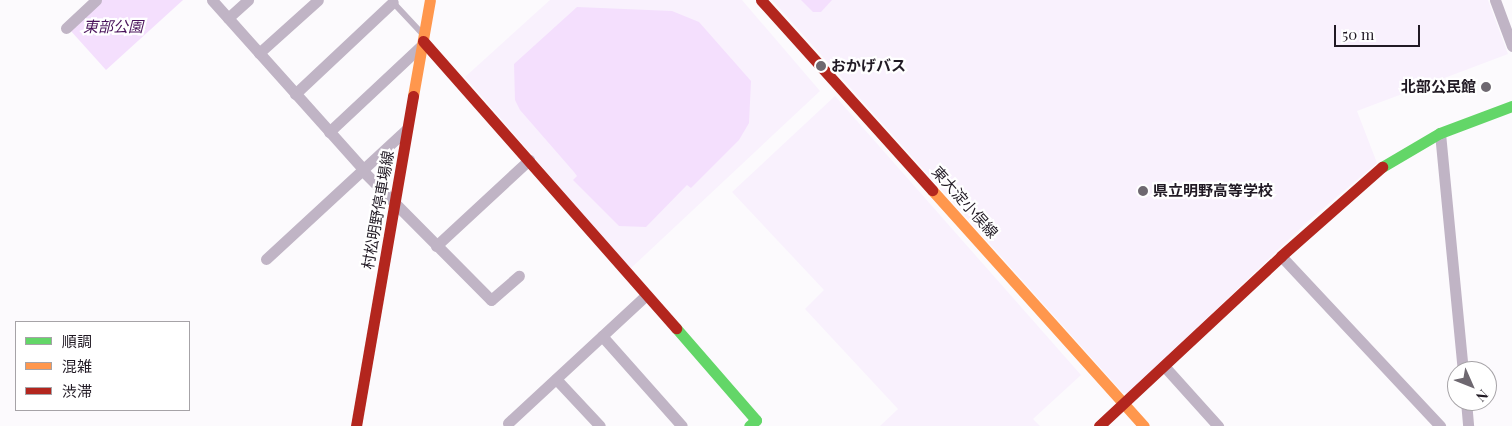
<!DOCTYPE html>
<meta charset="utf-8">
<style>
body{margin:0}
#map{position:relative;width:1512px;height:426px;overflow:hidden;background:#fcfafd;font-family:"Playfair Display","Noto Sans JP",serif}
div>[style]{position:absolute}
[style*='--x']{left:calc(var(--x)*1px);top:calc(var(--y)*1px);width:calc(var(--w)*1px);rotate:calc(var(--a)*1deg)}
.built>*{inset:0;background:#f9f1fd}
.green>*{inset:0;background:#f4dffd}
.lane>*{height:5.5px;margin:-2.75px;padding:0 2.75px;transform-origin:2.75px;border-radius:2.75px;background:#c0b4c5}
.street>*{height:11px;margin:-5.5px;padding:0 5.5px;transform-origin:5.5px;border-radius:5.5px;background:#c0b4c5}
.fast>*{height:11px;margin:-5.5px;padding:0 5.5px;transform-origin:5.5px;border-radius:5.5px;background:#63d668}
.slow>*{height:11px;margin:-5.5px;padding:0 5.5px;transform-origin:5.5px;border-radius:5.5px;background:#ff974d}
.jam>*{height:11px;margin:-5.5px;padding:0 5.5px;transform-origin:5.5px;border-radius:5.5px;background:#b3261e}
.dots>*{width:14px;height:14px;translate:-50% -50%;box-sizing:border-box;border:2px solid #fff;border-radius:50%}
span{translate:-50% -50%;white-space:nowrap;text-align:center;line-height:1.15;-webkit-text-stroke:4.5px #fff;paint-order:stroke}
.park-label{font-size:15px;color:#49135b;font-style:italic}
.poi-label{font-size:15px;color:#211a24;font-weight:700}
.left{translate:0 -50%;text-align:left}
.right{translate:-100% -50%;text-align:right}
.street-label{font-size:15px;color:#211a24}
.legend{position:absolute;left:15px;top:321px;width:175px;height:90px;box-sizing:border-box;background:#fff;border:1px solid #a6a3a7;margin:0;padding:6px 9px;list-style:none;font-size:15px;color:#211a24}
.legend li{display:flex;align-items:center;gap:10px;height:25px}
.legend b{width:25px;border:1px solid #a6a3a7}
.north{position:absolute;left:1447px;top:361px;width:50px;height:50px;box-sizing:border-box;background:#fff;border:1px solid #a6a3a7;border-radius:50%;rotate:134deg;font-size:14px;font-weight:700;line-height:20px;text-align:center;color:#211a24}
.north::after{content:'';display:block;margin:auto;width:18px;height:22px;background:#6e6870;clip-path:polygon(50% 0,100% 100%,50% 72%,0 100%)}
.scale{position:absolute;left:1334px;top:25px;width:86px;height:22px;box-sizing:border-box;border:2px solid #211a24;border-top:0;padding-left:6px;font-size:15px;line-height:18px;white-space:nowrap;color:#211a24;-webkit-text-stroke:4px #fff;paint-order:stroke}
</style>
<div id="map">
<div class="built">
<div style="clip-path:polygon(550px 0,742px 0,820px 91px,630px 269px,465px 77px)"></div>
<div style="clip-path:polygon(772px 0,1488px 0,1508px 54px,1357px 111px,1377px 163px,1306px 223px,1129px 393px,1123px 393px)"></div>
<div style="clip-path:polygon(835px 96px,1081px 375px,1033px 419px,1040px 426px,880px 426px,898px 409px,805px 309px,824px 290px,732px 192px)"></div>
</div>
<div class="green">
<div style="clip-path:polygon(102px 0,183px 0,106px 70px,70px 30px)"></div>
<div style="clip-path:polygon(801px 0,832px 0,821px 12px,813px 12px)"></div>
<div style="clip-path:polygon(577px 7px,672px 11px,699px 22px,751px 81px,749px 123px,739px 140px,691px 188px,687px 185px,646px 227px,619px 226px,573px 180px,577px 176px,574px 172px,520px 110px,515px 100px,514px 64px)"></div>
</div>
<div class="lane">
<div style="--x:393;--y:2;--w:42;--a:46.9"></div>
</div>
<div class="street">
<div style="--x:212;--y:0;--w:227;--a:48.2"></div>
<div style="--x:1495;--y:0;--w:49;--a:69.7"></div>
<div style="--x:228;--y:18;--w:27;--a:-42"></div>
<div style="--x:66;--y:28;--w:41;--a:-43"></div>
<div style="--x:259;--y:53;--w:79;--a:-41.9"></div>
<div style="--x:295;--y:94;--w:134;--a:-43.2"></div>
<div style="--x:329;--y:132;--w:127;--a:-43.1"></div>
<div style="--x:1440;--y:133;--w:239;--a:84.5"></div>
<div style="--x:362;--y:170;--w:183;--a:45.2"></div>
<div style="--x:491;--y:300;--w:37;--a:-41"></div>
<div style="--x:436;--y:246;--w:127;--a:-42.8"></div>
<div style="--x:1281;--y:256;--w:233;--a:46.9"></div>
<div style="--x:266;--y:259;--w:192;--a:-42.7"></div>
<div style="--x:602;--y:336;--w:120;--a:48.4"></div>
<div style="--x:1164;--y:366;--w:81;--a:48"></div>
<div style="--x:556;--y:379;--w:64;--a:46.9"></div>
<div style="--x:1466;--y:401;--w:25;--a:85"></div>
<div style="--x:508;--y:423;--w:187;--a:-42.8"></div>
</div>
<div class="fast">
<div style="--x:1382;--y:167;--w:67;--a:-30.4"></div>
<div style="--x:1440;--y:133;--w:77;--a:-20.6"></div>
<div style="--x:676;--y:328;--w:122;--a:49"></div>
<div style="--x:756;--y:420;--w:9;--a:139"></div>
</div>
<div class="slow">
<div style="--x:413;--y:96;--w:97;--a:-80"></div>
<div style="--x:932;--y:190;--w:317;--a:48.1"></div>
</div>
<div class="jam">
<div style="--x:761;--y:0;--w:256;--a:48"></div>
<div style="--x:423;--y:41;--w:383;--a:48.6"></div>
<div style="--x:356;--y:426;--w:335;--a:-80.2"></div>
<div style="--x:1099;--y:426;--w:249;--a:-43"></div>
<div style="--x:1281;--y:256;--w:135;--a:-41.4"></div>
</div>
<div class="dots">
<div style="left:821px;top:66px;background:#6e6870"></div>
<div style="left:1486px;top:87px;background:#6e6870"></div>
<div style="left:1143px;top:191px;background:#6e6870"></div>
</div>
<div class="park-label">
<span style="left:113px;top:27px">東部公園</span>
</div>
<div class="poi-label">
<span class="left" style="left:831px;top:66px">おかげバス</span>
<span class="right" style="left:1476px;top:87px">北部公民館</span>
<span class="left" style="left:1153px;top:191px">県立明野高等学校</span>
</div>
<div class="street-label">
<span style="left:965px;top:202px;rotate:48deg">東大淀小俣線</span>
<span style="left:378px;top:210px;rotate:-80deg">村松明野停車場線</span>
</div>
<ul class="legend">
<li><b style="height:6px;background:#63d668"></b>順調</li>
<li><b style="height:6px;background:#ff974d"></b>混雑</li>
<li><b style="height:6px;background:#b3261e"></b>渋滞</li>
</ul>
<div class="north">N</div>
<div class="scale">50 m</div>
</div>
